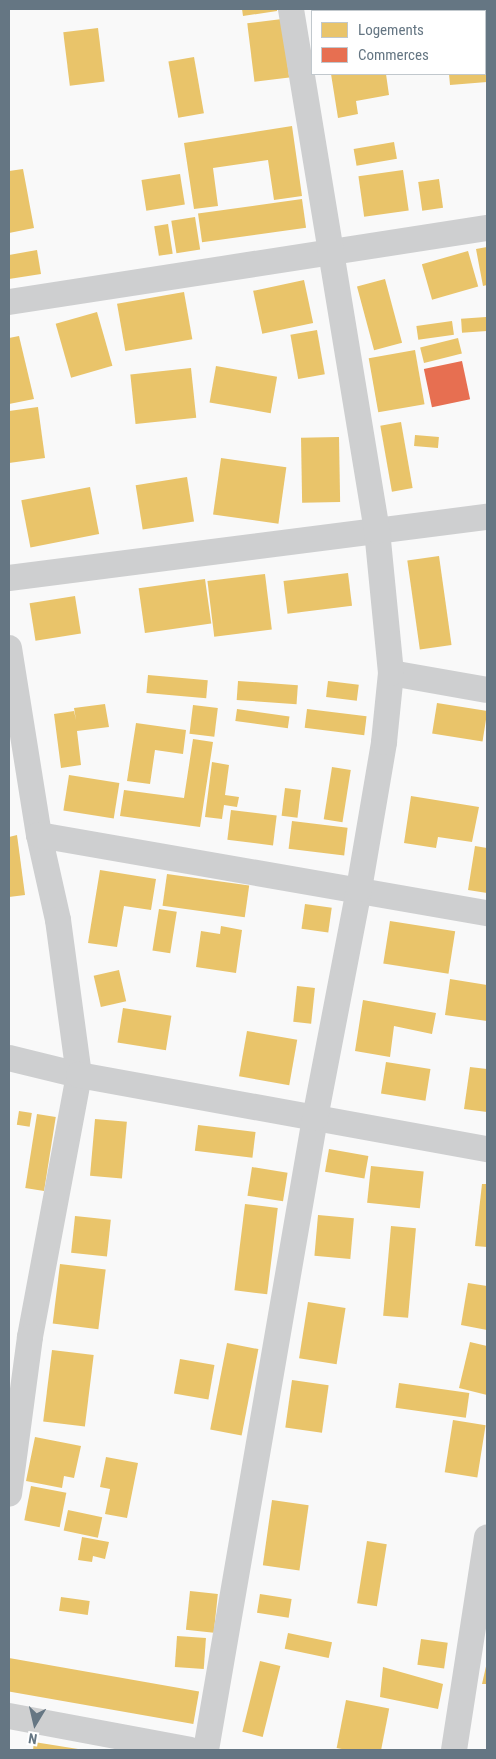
<!DOCTYPE html>
<style>
body{margin:0}
#map{position:relative;width:496px;height:1759px;overflow:hidden;background:#f9f9f9;font-family:"Roboto Condensed",sans-serif}
div>[style]{position:absolute}
[style*='--x']{left:calc(var(--x)*1px);top:calc(var(--y)*1px);width:calc(var(--w)*1px);rotate:calc(var(--a)*1deg)}
.homes>*{inset:0;background:#e9c46a;transform-origin:0 0}
.shops>*{inset:0;background:#e76f51;transform-origin:0 0}
.street>*{height:26px;margin:-13px;padding:0 13px;transform-origin:13px;border-radius:13px;background:#cecfd0}
span{translate:-50% -50%;white-space:nowrap;text-align:center;line-height:1.15;-webkit-text-stroke:5px #fff;paint-order:stroke}
.frame{position:absolute;inset:0;border:10px solid #657683;pointer-events:none}
.legend{position:absolute;left:311px;top:10px;width:175px;height:65px;box-sizing:border-box;background:#fff;border:1px solid #c1c8cd;margin:0;padding:6px 9px;list-style:none;font-size:15px;color:#657683}
.legend li{display:flex;align-items:center;gap:10px;height:25px}
.legend b{width:25px;border:1px solid #c1c8cd}
.north{position:absolute;left:10px;top:1699px;width:50px;height:50px;-webkit-text-stroke:4px #fff;paint-order:stroke;rotate:189deg;font-size:14px;font-weight:700;line-height:20px;text-align:center;color:#657683}
.north::after{content:'';display:block;margin:auto;width:18px;height:22px;background:#657683;clip-path:polygon(50% 0,100% 100%,50% 72%,0 100%)}
</style>
<div id="map">
<div class="homes">
<div style="clip-path:polygon(242px 9px,277px 9px,277px 11px,243px 16px)"></div>
<div style="left:317px;top:9px;width:41px;height:2px"></div>
<div style="left:390px;top:9px;width:50px;height:2px"></div>
<div style="left:445px;top:9px;width:27px;height:2px"></div>
<div style="left:282px;top:19px;width:59px;height:35px;rotate:83deg"></div>
<div style="left:98px;top:28px;width:54px;height:35px;rotate:83deg"></div>
<div style="clip-path:polygon(487px 46px,487px 82px,450px 85px,449px 74px,485px 74px)"></div>
<div style="left:194px;top:57px;width:57px;height:26px;rotate:80deg"></div>
<div style="clip-path:polygon(331px 74px,386px 74px,389px 95px,356px 101px,358px 114px,338px 118px)"></div>
<div style="clip-path:polygon(292px 126px,302px 196px,274px 200px,268px 160px,213px 168px,218px 206px,194px 209px,184px 143px)"></div>
<div style="left:394px;top:142px;width:17px;height:41px;rotate:80deg"></div>
<div style="clip-path:polygon(23px 169px,34px 228px,9px 233px,9px 171px)"></div>
<div style="left:403px;top:170px;width:41px;height:45px;rotate:82deg"></div>
<div style="left:180px;top:174px;width:31px;height:39px;rotate:81deg"></div>
<div style="left:439px;top:179px;width:29px;height:21px;rotate:82deg"></div>
<div style="left:302px;top:199px;width:29px;height:105px;rotate:82deg"></div>
<div style="left:195px;top:217px;width:33px;height:24px;rotate:81deg"></div>
<div style="left:168px;top:224px;width:30px;height:14px;rotate:81deg"></div>
<div style="clip-path:polygon(487px 247px,487px 285px,483px 286px,476px 249px)"></div>
<div style="clip-path:polygon(37px 250px,41px 274px,9px 279px,9px 255px)"></div>
<div style="left:468px;top:251px;width:37px;height:48px;rotate:74deg"></div>
<div style="left:385px;top:279px;width:66px;height:29px;rotate:75deg"></div>
<div style="left:304px;top:280px;width:44px;height:52px;rotate:78deg"></div>
<div style="left:184px;top:292px;width:48px;height:68px;rotate:80deg"></div>
<div style="left:97px;top:312px;width:56px;height:43px;rotate:74deg"></div>
<div style="left:486px;top:317px;width:14px;height:25px;rotate:86deg"></div>
<div style="left:452px;top:321px;width:14px;height:36px;rotate:82deg"></div>
<div style="left:317px;top:330px;width:45px;height:27px;rotate:80deg"></div>
<div style="clip-path:polygon(19px 336px,34px 399px,9px 404px,9px 338px)"></div>
<div style="left:458px;top:338px;width:16px;height:39px;rotate:76deg"></div>
<div style="left:415px;top:350px;width:55px;height:47px;rotate:80deg"></div>
<div style="left:216px;top:366px;width:62px;height:37px;rotate:10deg"></div>
<div style="left:191px;top:368px;width:50px;height:61px;rotate:84deg"></div>
<div style="clip-path:polygon(38px 407px,45px 458px,9px 463px,9px 411px)"></div>
<div style="left:401px;top:422px;width:67px;height:21px;rotate:80deg"></div>
<div style="left:415px;top:435px;width:24px;height:11px;rotate:5deg"></div>
<div style="left:339px;top:437px;width:65px;height:38px;rotate:89deg"></div>
<div style="left:221px;top:458px;width:66px;height:57px;rotate:8deg"></div>
<div style="left:187px;top:477px;width:45px;height:52px;rotate:81deg"></div>
<div style="left:90px;top:487px;width:48px;height:70px;rotate:79deg"></div>
<div style="left:439px;top:556px;width:90px;height:32px;rotate:82deg"></div>
<div style="left:348px;top:573px;width:33px;height:65px;rotate:83deg"></div>
<div style="left:265px;top:574px;width:56px;height:58px;rotate:83deg"></div>
<div style="left:205px;top:579px;width:45px;height:67px;rotate:82deg"></div>
<div style="left:75px;top:596px;width:38px;height:46px;rotate:81deg"></div>
<div style="left:148px;top:675px;width:60px;height:18px;rotate:5deg"></div>
<div style="left:238px;top:681px;width:60px;height:19px;rotate:4deg"></div>
<div style="left:328px;top:681px;width:31px;height:16px;rotate:7deg"></div>
<div style="left:437px;top:703px;width:51px;height:31px;rotate:9deg"></div>
<div style="clip-path:polygon(105px 704px,109px 727px,77px 731px,81px 765px,61px 768px,54px 714px,74px 711px,76px 720px,74px 708px)"></div>
<div style="left:193px;top:705px;width:25px;height:29px;rotate:7deg"></div>
<div style="left:237px;top:709px;width:53px;height:12px;rotate:8deg"></div>
<div style="left:307px;top:709px;width:60px;height:19px;rotate:7deg"></div>
<div style="clip-path:polygon(136px 723px,186px 730px,183px 754px,155px 750px,150px 784px,127px 781px)"></div>
<div style="clip-path:polygon(193px 739px,213px 742px,200px 827px,120px 816px,124px 790px,184px 798px)"></div>
<div style="clip-path:polygon(212px 762px,229px 765px,225px 795px,239px 797px,237px 807px,224px 805px,222px 819px,205px 817px)"></div>
<div style="left:332px;top:767px;width:19px;height:53px;rotate:9deg"></div>
<div style="left:69px;top:775px;width:51px;height:36px;rotate:9deg"></div>
<div style="left:285px;top:788px;width:16px;height:28px;rotate:7deg"></div>
<div style="clip-path:polygon(411px 796px,479px 807px,472px 842px,438px 837px,436px 848px,404px 843px)"></div>
<div style="left:231px;top:810px;width:46px;height:30px;rotate:7deg"></div>
<div style="left:292px;top:821px;width:56px;height:28px;rotate:7deg"></div>
<div style="clip-path:polygon(17px 835px,25px 895px,9px 897px,9px 837px)"></div>
<div style="clip-path:polygon(475px 846px,487px 848px,487px 893px,468px 890px)"></div>
<div style="clip-path:polygon(100px 870px,156px 879px,151px 910px,124px 906px,117px 947px,88px 943px)"></div>
<div style="left:167px;top:874px;width:83px;height:32px;rotate:8deg"></div>
<div style="left:305px;top:904px;width:27px;height:25px;rotate:8deg"></div>
<div style="left:159px;top:909px;width:18px;height:42px;rotate:9deg"></div>
<div style="left:390px;top:921px;width:66px;height:43px;rotate:9deg"></div>
<div style="clip-path:polygon(221px 926px,242px 930px,236px 973px,196px 967px,201px 931px,220px 934px)"></div>
<div style="left:119px;top:970px;width:32px;height:26px;rotate:77deg"></div>
<div style="clip-path:polygon(450px 979px,487px 985px,487px 1021px,445px 1015px)"></div>
<div style="left:297px;top:986px;width:18px;height:36px;rotate:6deg"></div>
<div style="clip-path:polygon(363px 1000px,436px 1013px,432px 1034px,394px 1026px,390px 1057px,355px 1051px)"></div>
<div style="left:123px;top:1008px;width:49px;height:35px;rotate:9deg"></div>
<div style="left:247px;top:1031px;width:51px;height:46px;rotate:10deg"></div>
<div style="left:386px;top:1062px;width:45px;height:32px;rotate:9deg"></div>
<div style="clip-path:polygon(470px 1067px,487px 1069px,487px 1112px,464px 1109px)"></div>
<div style="left:19px;top:1111px;width:13px;height:14px;rotate:9deg"></div>
<div style="left:37px;top:1114px;width:19px;height:75px;rotate:9deg"></div>
<div style="left:95px;top:1119px;width:32px;height:57px;rotate:5deg"></div>
<div style="left:198px;top:1125px;width:58px;height:26px;rotate:7deg"></div>
<div style="left:329px;top:1149px;width:40px;height:23px;rotate:10deg"></div>
<div style="left:371px;top:1166px;width:53px;height:37px;rotate:6deg"></div>
<div style="left:252px;top:1167px;width:36px;height:29px;rotate:9deg"></div>
<div style="clip-path:polygon(482px 1184px,487px 1184px,487px 1247px,475px 1246px)"></div>
<div style="left:245px;top:1204px;width:33px;height:87px;rotate:7deg"></div>
<div style="left:318px;top:1215px;width:36px;height:41px;rotate:5deg"></div>
<div style="left:75px;top:1216px;width:36px;height:37px;rotate:6deg"></div>
<div style="left:391px;top:1226px;width:25px;height:90px;rotate:5deg"></div>
<div style="left:60px;top:1264px;width:46px;height:60px;rotate:7deg"></div>
<div style="clip-path:polygon(468px 1283px,487px 1286px,487px 1330px,461px 1325px)"></div>
<div style="left:308px;top:1302px;width:38px;height:57px;rotate:9deg"></div>
<div style="clip-path:polygon(470px 1342px,487px 1346px,487px 1395px,459px 1388px)"></div>
<div style="left:227px;top:1343px;width:32px;height:88px;rotate:11deg"></div>
<div style="left:52px;top:1350px;width:42px;height:72px;rotate:7deg"></div>
<div style="left:180px;top:1359px;width:35px;height:35px;rotate:10deg"></div>
<div style="left:292px;top:1380px;width:37px;height:48px;rotate:8deg"></div>
<div style="left:399px;top:1383px;width:71px;height:25px;rotate:8deg"></div>
<div style="left:453px;top:1420px;width:33px;height:53px;rotate:9deg"></div>
<div style="clip-path:polygon(35px 1437px,81px 1446px,74px 1478px,64px 1476px,62px 1488px,26px 1481px)"></div>
<div style="clip-path:polygon(106px 1457px,138px 1463px,127px 1518px,105px 1514px,110px 1489px,100px 1487px)"></div>
<div style="left:31px;top:1486px;width:36px;height:35px;rotate:11deg"></div>
<div style="left:272px;top:1500px;width:37px;height:66px;rotate:8deg"></div>
<div style="left:68px;top:1510px;width:35px;height:21px;rotate:12deg"></div>
<div style="clip-path:polygon(82px 1537px,109px 1542px,105px 1559px,93px 1556px,92px 1562px,78px 1560px)"></div>
<div style="left:367px;top:1541px;width:20px;height:63px;rotate:9deg"></div>
<div style="left:190px;top:1591px;width:28px;height:39px;rotate:6deg"></div>
<div style="left:260px;top:1594px;width:32px;height:19px;rotate:9deg"></div>
<div style="left:61px;top:1597px;width:29px;height:14px;rotate:8deg"></div>
<div style="left:288px;top:1633px;width:45px;height:16px;rotate:12deg"></div>
<div style="left:177px;top:1636px;width:29px;height:31px;rotate:4deg"></div>
<div style="left:421px;top:1639px;width:27px;height:26px;rotate:8deg"></div>
<div style="left:9px;top:1658px;width:193px;height:33px;rotate:10deg"></div>
<div style="left:260px;top:1661px;width:21px;height:73px;rotate:14deg"></div>
<div style="clip-path:polygon(487px 1662px,487px 1684px,482px 1684px)"></div>
<div style="clip-path:polygon(383px 1667px,443px 1684px,438px 1709px,380px 1697px)"></div>
<div style="left:346px;top:1700px;width:44px;height:49px;rotate:11deg"></div>
<div style="clip-path:polygon(34px 1742px,78px 1749px,78px 1750px,33px 1750px)"></div>
</div>
<div class="shops">
<div style="left:462px;top:361px;width:39px;height:39px;rotate:78deg"></div>
</div>
<div class="street">
<div style="--x:9;--y:302;--w:484;--a:-8.8"></div>
<div style="--x:9;--y:578;--w:482;--a:-7.3"></div>
<div style="--x:9;--y:648;--w:189;--a:80.9"></div>
<div style="--x:39;--y:835;--w:87;--a:77.4"></div>
<div style="--x:58;--y:920;--w:156;--a:82.3"></div>
<div style="--x:79;--y:1075;--w:267;--a:100.6"></div>
<div style="--x:30;--y:1337;--w:158;--a:97.6"></div>
<div style="--x:391;--y:673;--w:97;--a:10"></div>
<div style="--x:39;--y:835;--w:455;--a:9.9"></div>
<div style="--x:9;--y:1058;--w:72;--a:13.7"></div>
<div style="--x:79;--y:1075;--w:415;--a:10.3"></div>
<div style="--x:9;--y:1716;--w:184;--a:10.6"></div>
<div style="--x:206;--y:1750;--w:641;--a:-80.21"></div>
<div style="--x:315;--y:1118;--w:233;--a:-79.1"></div>
<div style="--x:359;--y:889;--w:149;--a:-80.3"></div>
<div style="--x:384;--y:742;--w:69;--a:-84.2"></div>
<div style="--x:391;--y:673;--w:143;--a:-95.6"></div>
<div style="--x:377;--y:531;--w:529;--a:-99.36"></div>
<div style="--x:454;--y:1750;--w:215;--a:-81.2"></div>
</div>
<div class="frame"></div>
<ul class="legend">
<li><b style="height:14px;background:#e9c46a"></b>Logements</li>
<li><b style="height:14px;background:#e76f51"></b>Commerces</li>
</ul>
<div class="north">N</div>
</div>
